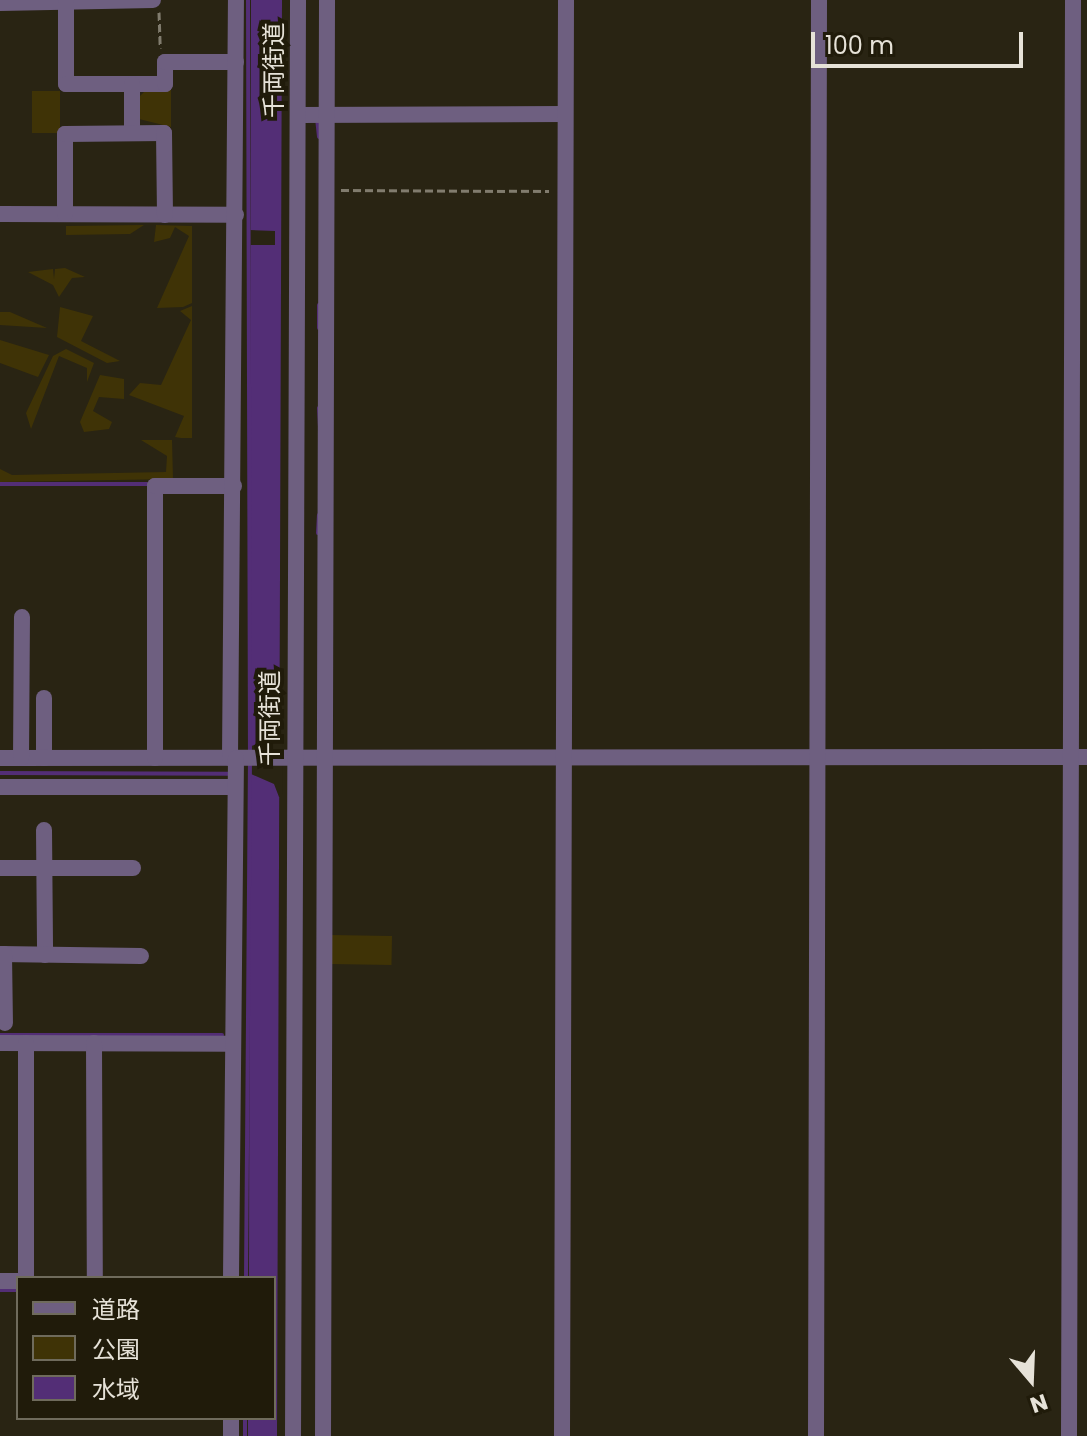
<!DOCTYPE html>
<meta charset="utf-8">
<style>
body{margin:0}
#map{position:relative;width:1087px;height:1436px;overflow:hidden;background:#292413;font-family:Poppins,"Noto Sans JP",sans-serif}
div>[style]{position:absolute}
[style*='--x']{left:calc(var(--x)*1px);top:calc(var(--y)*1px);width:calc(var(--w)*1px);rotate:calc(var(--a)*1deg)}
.green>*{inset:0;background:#3f3306;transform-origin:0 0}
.water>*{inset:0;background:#532e76}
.pier>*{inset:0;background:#292413}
.stream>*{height:4px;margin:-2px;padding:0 2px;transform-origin:2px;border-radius:2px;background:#532e76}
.path>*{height:3px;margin-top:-1.5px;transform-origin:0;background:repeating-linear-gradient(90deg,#817c6e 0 8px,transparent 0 12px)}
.minor>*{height:16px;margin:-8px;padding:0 8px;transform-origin:8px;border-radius:8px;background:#6e5f80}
span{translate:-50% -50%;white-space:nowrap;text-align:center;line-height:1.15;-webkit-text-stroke:8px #201b0a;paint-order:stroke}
.street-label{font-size:24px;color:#e6e2d8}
.legend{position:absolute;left:16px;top:1276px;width:260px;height:144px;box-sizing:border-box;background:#201b0a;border:2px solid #6f6b5c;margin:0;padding:10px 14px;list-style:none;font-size:24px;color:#e6e2d8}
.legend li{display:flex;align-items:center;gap:16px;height:40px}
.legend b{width:40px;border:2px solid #6f6b5c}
.north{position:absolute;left:991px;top:1340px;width:80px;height:80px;-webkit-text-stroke:6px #201b0a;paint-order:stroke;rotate:161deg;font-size:22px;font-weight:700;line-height:32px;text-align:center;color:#e6e2d8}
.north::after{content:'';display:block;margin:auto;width:28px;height:36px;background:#e6e2d8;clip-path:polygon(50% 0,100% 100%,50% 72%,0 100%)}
.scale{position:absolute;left:811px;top:32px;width:212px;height:36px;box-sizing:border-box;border:4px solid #e6e2d8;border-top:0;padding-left:10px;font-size:24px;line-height:28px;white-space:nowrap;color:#e6e2d8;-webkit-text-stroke:6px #201b0a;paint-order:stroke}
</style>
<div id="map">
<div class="green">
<div style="clip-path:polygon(147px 89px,171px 89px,171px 127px,139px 119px,138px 98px)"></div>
<div style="left:60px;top:91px;width:42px;height:28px;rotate:90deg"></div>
<div style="clip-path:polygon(144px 225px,130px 234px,66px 235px,66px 226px)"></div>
<div style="clip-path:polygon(156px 225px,192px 226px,192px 303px,183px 307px,157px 308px,189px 236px,175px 227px,170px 238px,154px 242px)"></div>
<div style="clip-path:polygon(65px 268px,85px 277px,72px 278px,59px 297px,53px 285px,28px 272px,53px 269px,54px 279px,55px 269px)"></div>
<div style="clip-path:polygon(192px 306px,192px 438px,181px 438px,175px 437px,184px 416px,129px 395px,140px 383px,161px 385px,191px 320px,180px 311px)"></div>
<div style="clip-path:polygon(60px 307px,93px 316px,81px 341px,120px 361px,107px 363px,57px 337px)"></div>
<div style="clip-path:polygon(0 312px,10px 312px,47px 328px,0 325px)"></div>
<div style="clip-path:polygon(0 340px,49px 355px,38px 377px,0 363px)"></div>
<div style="clip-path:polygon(66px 349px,94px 363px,87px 382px,87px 368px,59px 356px,31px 429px,26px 413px,53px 356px)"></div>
<div style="clip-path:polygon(100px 375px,124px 379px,124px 399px,99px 397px,93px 411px,112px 422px,109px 429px,84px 432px,80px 422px)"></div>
<div style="clip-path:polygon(141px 440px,172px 440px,173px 479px,0 482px,0 469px,12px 475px,166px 472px,167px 456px)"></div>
<div style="left:330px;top:935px;width:62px;height:29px;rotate:1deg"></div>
</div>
<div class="water">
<div style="clip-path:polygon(251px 0,282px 0,277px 1436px,248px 1436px,248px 1418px,274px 1418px,274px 1278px,249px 1278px)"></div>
</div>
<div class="pier">
<div style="clip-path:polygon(247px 0,249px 230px,275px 231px,275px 245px,247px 245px)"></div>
<div style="clip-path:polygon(283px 723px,282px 797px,279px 797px,274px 784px,251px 774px,251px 746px,271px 741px)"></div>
</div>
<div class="stream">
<div style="--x:248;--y:0;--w:752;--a:89.85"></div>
<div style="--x:317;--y:118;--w:19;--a:84"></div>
<div style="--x:319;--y:328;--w:23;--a:-90"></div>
<div style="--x:319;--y:408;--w:18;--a:87"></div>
<div style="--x:0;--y:484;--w:147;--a:0"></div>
<div style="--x:318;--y:533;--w:18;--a:-87"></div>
<div style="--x:0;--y:773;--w:230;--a:0.2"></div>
<div style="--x:0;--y:1035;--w:222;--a:0"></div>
<div style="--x:246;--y:1278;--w:517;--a:-89.56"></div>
<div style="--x:0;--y:1290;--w:18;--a:0"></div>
<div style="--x:245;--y:1436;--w:18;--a:-90"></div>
</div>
<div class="path">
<div style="--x:159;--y:12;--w:36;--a:88"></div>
<div style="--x:341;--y:190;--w:208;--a:0.3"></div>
</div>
<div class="minor">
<div style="--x:0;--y:3;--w:153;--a:-1.1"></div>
<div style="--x:66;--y:3;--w:81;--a:90"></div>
<div style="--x:66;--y:84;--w:99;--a:0"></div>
<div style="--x:165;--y:84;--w:22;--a:-90"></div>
<div style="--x:165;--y:62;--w:71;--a:0"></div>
<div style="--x:298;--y:115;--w:267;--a:-0.2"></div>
<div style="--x:132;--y:133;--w:49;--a:-90"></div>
<div style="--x:0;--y:214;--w:236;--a:0.2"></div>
<div style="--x:65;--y:214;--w:80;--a:-90"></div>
<div style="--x:65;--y:134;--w:99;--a:-0.6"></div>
<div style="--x:164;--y:133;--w:82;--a:89.3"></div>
<div style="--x:44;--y:698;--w:60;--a:90"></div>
<div style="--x:0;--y:758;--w:1087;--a:-0.05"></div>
<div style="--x:21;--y:758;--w:141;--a:-89.6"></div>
<div style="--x:155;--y:758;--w:272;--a:-90"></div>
<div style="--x:155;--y:486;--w:79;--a:0"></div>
<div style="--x:230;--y:758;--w:758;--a:-89.55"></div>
<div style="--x:0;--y:787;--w:234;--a:0"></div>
<div style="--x:44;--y:830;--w:125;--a:89.5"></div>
<div style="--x:0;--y:868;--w:133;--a:0"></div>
<div style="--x:0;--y:954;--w:141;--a:0.8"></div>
<div style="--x:4;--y:954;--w:69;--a:89.2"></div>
<div style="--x:0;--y:1043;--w:232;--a:0.2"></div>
<div style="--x:26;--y:1043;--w:235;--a:90"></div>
<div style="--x:94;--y:1043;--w:235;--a:89.8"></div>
<div style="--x:231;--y:1278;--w:520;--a:-89.45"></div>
<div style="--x:0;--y:1281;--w:18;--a:0"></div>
<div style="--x:231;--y:1436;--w:18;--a:-90"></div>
<div style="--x:293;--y:1436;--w:1436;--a:-89.8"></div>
<div style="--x:323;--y:1436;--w:1436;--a:-89.84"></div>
<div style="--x:562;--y:1436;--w:1436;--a:-89.84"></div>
<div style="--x:816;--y:1436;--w:1436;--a:-89.88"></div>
<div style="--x:1069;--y:1436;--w:1436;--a:-89.84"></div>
</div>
<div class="street-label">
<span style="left:274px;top:70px;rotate:-90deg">千両街道</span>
<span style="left:270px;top:718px;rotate:-90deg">千両街道</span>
</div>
<ul class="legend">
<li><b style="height:10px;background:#6e5f80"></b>道路</li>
<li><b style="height:22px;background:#3f3306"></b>公園</li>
<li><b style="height:22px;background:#532e76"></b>水域</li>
</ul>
<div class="north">N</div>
<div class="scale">100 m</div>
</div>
